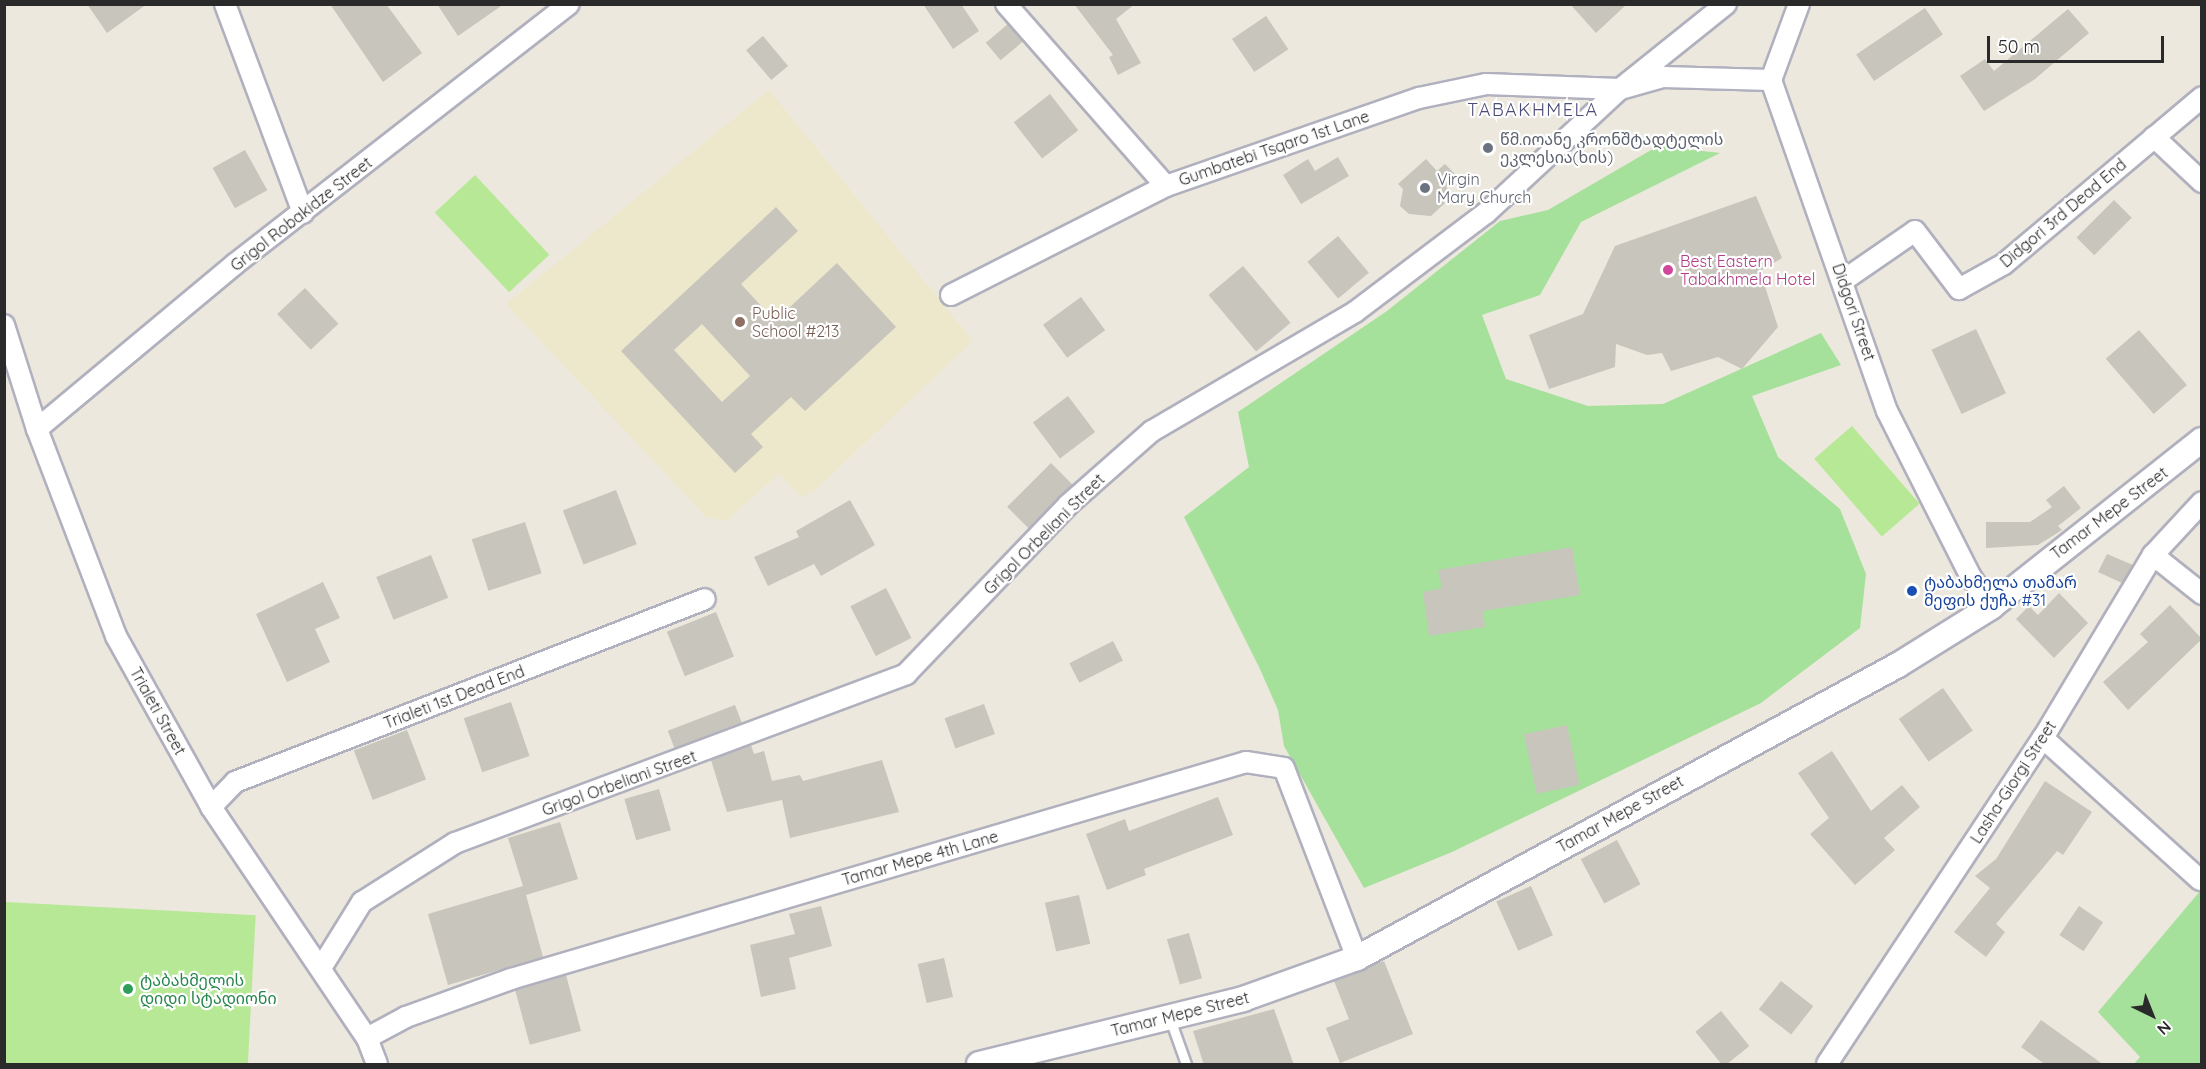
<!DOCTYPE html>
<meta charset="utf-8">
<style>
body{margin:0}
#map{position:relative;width:2206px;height:1069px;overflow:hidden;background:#ece8dd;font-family:Quicksand,"Noto Sans Georgian",sans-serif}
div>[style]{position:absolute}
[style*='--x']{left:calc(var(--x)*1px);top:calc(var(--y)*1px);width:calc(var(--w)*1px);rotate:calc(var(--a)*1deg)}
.education>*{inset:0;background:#ede8cc}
.green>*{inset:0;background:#a5e19a}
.pitch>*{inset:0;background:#b6e896;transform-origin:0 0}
.building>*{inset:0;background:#c7c5bc;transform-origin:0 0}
.roads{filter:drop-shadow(2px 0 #b0b0be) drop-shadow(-2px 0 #b0b0be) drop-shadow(0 2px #b0b0be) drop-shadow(0 -2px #b0b0be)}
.service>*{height:9px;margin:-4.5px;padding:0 4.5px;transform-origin:4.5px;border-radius:4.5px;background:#fff}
.minor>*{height:20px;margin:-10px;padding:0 10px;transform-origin:10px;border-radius:10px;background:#fff}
.tertiary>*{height:24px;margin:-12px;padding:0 12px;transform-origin:12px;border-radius:12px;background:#fff}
.dots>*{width:16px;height:16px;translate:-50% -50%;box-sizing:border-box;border:3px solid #fff;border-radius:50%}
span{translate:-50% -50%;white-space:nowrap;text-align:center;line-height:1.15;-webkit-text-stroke:4.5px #fff;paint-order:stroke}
.worship-label{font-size:16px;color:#5b616d}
.left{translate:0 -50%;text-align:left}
.street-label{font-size:16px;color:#2a2a2a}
.hotel-label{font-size:16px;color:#b23c85}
.education-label{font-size:16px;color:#785e54}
.transit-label{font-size:16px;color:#164399}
.leisure-label{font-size:16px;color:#27864d}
.neighbourhood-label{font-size:18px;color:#4c4c7a;letter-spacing:1.5px}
.frame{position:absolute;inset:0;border:6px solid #2a2a2a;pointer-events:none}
.north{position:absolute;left:2122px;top:985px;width:60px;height:60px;-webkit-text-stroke:4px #fff;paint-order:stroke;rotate:137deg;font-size:16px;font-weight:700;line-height:24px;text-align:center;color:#2a2a2a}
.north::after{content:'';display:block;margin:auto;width:21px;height:27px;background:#2a2a2a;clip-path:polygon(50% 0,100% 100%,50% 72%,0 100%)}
.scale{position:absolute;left:1987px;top:36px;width:177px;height:27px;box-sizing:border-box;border:3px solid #2a2a2a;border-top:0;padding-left:8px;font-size:18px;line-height:21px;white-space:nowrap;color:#2a2a2a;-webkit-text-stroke:4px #fff;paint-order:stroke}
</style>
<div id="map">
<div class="education">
<div style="clip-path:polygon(769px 90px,973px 341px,814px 491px,801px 497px,779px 474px,726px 521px,706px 517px,506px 304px)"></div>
</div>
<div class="green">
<div style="clip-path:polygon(1658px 146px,1720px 153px,1581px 222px,1540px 295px,1482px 315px,1506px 379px,1588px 406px,1663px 404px,1821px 333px,1841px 365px,1752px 396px,1778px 457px,1840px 509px,1866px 574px,1860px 628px,1761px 703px,1452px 852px,1364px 888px,1284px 746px,1278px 710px,1259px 667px,1184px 517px,1249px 467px,1238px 412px,1387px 311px,1500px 221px,1548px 210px)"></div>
<div style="clip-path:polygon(2201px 890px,2201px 1064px,2134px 1064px,2140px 1057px,2098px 1012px)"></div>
</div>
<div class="pitch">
<div style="left:475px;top:175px;width:109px;height:55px;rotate:47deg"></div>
<div style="left:1852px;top:426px;width:103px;height:50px;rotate:49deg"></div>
<div style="left:5px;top:902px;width:251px;height:162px;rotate:3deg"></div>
</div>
<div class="building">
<div style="clip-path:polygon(87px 4px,147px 4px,107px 33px)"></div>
<div style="clip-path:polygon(330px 4px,386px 4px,422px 53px,383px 82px)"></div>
<div style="clip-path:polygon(437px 4px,504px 4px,458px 36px)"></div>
<div style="clip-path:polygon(923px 4px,961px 4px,979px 31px,953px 49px)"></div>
<div style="clip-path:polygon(1074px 4px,1135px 4px,1116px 19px,1141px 63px,1118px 75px,1109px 57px,1113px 55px)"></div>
<div style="clip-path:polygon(1570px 4px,1627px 4px,1596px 33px)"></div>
<div style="left:1925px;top:8px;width:32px;height:83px;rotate:56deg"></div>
<div style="clip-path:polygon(2068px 9px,2089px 33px,2035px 79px,1984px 111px,1960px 76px,1985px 59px,1994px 71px)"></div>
<div style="left:1266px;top:16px;width:40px;height:41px;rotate:56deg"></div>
<div style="left:1008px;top:24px;width:23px;height:29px;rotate:50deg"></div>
<div style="left:763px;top:36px;width:39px;height:22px;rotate:50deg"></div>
<div style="left:1050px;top:94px;width:46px;height:46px;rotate:52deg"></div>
<div style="left:245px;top:150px;width:46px;height:37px;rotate:61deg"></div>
<div style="clip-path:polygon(1338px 157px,1349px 176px,1301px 204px,1283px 175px,1308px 159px,1315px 171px)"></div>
<div style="clip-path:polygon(1426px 159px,1437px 171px,1445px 164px,1458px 177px,1446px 187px,1450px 191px,1441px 199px,1445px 203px,1431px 216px,1409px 214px,1400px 206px,1403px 189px,1398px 184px)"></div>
<div style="clip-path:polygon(1756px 196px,1782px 258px,1760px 271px,1778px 327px,1742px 369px,1718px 357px,1671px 371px,1662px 353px,1647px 355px,1616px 344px,1615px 367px,1549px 389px,1529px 335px,1583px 314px,1615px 246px)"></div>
<div style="left:2114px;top:200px;width:25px;height:53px;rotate:45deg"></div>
<div style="clip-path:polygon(evenodd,776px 207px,798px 231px,741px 284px,775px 321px,837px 263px,896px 327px,805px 411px,791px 397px,751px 434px,763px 447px,735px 473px,621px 351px,776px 207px,702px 324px,750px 376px,722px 402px,674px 350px,702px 324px)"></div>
<div style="left:1338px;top:236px;width:48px;height:40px;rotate:50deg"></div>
<div style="left:1243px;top:266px;width:74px;height:45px;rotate:50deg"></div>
<div style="left:305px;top:288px;width:49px;height:38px;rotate:47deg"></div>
<div style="left:1081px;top:297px;width:41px;height:47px;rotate:54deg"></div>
<div style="left:1976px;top:329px;width:71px;height:49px;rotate:65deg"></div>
<div style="left:2139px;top:330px;width:73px;height:44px;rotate:49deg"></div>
<div style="left:1068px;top:396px;width:45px;height:44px;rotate:53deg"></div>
<div style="left:1051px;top:463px;width:31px;height:62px;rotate:45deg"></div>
<div style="clip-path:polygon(2064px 486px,2081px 508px,2058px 526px,2062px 530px,2038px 545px,1986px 548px,1986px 522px,2030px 522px,2052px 507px,2046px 500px)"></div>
<div style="left:616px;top:490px;width:58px;height:57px;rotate:69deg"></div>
<div style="clip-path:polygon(850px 500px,875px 545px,821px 576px,814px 564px,768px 586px,754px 557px,799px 537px,796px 531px)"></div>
<div style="left:525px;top:522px;width:54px;height:56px;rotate:72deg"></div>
<div style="clip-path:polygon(1572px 547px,1580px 595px,1483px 611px,1485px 627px,1429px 636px,1423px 592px,1442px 588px,1438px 570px)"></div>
<div style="clip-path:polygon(2107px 554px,2133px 565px,2122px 583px,2098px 572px)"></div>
<div style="left:431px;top:555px;width:46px;height:59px;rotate:68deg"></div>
<div style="clip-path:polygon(323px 582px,340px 618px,315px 629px,330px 662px,287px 682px,256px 614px)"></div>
<div style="left:886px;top:588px;width:56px;height:40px;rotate:63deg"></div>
<div style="clip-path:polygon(2059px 593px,2088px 623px,2054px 658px,2016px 619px,2029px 606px,2038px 615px)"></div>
<div style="clip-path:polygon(2170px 605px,2202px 639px,2128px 710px,2103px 682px,2148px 642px,2140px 634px)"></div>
<div style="left:716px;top:612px;width:48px;height:53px;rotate:68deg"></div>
<div style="left:1113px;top:641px;width:22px;height:49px;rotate:63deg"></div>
<div style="left:1943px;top:688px;width:52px;height:54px;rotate:55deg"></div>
<div style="left:511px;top:702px;width:57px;height:50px;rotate:71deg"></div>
<div style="left:984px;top:704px;width:32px;height:42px;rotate:70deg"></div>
<div style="left:735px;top:705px;width:19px;height:72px;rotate:69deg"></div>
<div style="left:1567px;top:725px;width:61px;height:44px;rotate:78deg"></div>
<div style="left:407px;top:730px;width:53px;height:57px;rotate:69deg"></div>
<div style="clip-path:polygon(751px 745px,754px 754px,764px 751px,772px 781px,800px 775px,803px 781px,882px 760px,899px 812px,790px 838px,782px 800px,727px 812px,711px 760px)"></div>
<div style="clip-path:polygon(1832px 751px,1871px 811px,1902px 785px,1920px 807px,1884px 838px,1895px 850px,1855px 885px,1810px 834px,1829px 818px,1798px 773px)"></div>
<div style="clip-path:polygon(2045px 781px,2092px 812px,2063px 855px,2057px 851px,1996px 924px,2005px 932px,1986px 957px,1954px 932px,1990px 888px,1975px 876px,1996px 859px)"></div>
<div style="left:659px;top:789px;width:43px;height:36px;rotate:74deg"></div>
<div style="clip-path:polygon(1218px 797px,1233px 835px,1144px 869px,1146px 875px,1107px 890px,1086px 834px,1125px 819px,1129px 831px)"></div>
<div style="clip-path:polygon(560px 822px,578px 879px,526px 895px,543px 957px,448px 985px,428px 914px,523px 886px,508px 838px)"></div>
<div style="left:1617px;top:840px;width:50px;height:41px;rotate:62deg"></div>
<div style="left:1531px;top:886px;width:54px;height:38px;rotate:66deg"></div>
<div style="left:1079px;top:895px;width:50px;height:35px;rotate:77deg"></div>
<div style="clip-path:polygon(821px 906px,832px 946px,789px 958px,796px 989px,761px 997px,750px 945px,795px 934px,789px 914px)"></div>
<div style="left:2079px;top:906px;width:29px;height:35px;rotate:34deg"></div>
<div style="left:1189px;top:933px;width:47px;height:23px;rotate:74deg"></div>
<div style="left:944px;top:958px;width:40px;height:27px;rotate:77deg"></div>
<div style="clip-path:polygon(1384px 961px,1413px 1034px,1340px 1063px,1326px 1028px,1349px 1019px,1334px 981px)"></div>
<div style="left:566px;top:975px;width:58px;height:53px;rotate:75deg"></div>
<div style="left:1781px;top:981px;width:41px;height:36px;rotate:38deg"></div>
<div style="clip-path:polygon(1274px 1009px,1294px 1065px,1204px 1065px,1193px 1031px)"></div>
<div style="left:1721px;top:1011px;width:45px;height:33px;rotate:51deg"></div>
<div style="clip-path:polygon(2041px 1020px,2104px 1065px,2046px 1065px,2021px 1047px)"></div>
</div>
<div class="roads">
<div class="service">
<div style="--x:1170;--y:1019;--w:48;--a:70.4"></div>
</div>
<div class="minor">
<div style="--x:225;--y:4;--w:223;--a:69.5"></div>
<div style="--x:1006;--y:4;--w:242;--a:48.7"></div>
<div style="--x:1799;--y:4;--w:81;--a:110.2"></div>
<div style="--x:1771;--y:80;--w:351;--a:70.7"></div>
<div style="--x:1887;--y:411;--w:186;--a:63.2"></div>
<div style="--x:1971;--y:577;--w:36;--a:56"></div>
<div style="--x:2154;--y:137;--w:66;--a:43.2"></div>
<div style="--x:1844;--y:280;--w:86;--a:-34.6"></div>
<div style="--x:1915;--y:231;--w:73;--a:52.8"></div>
<div style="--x:1959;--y:289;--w:51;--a:-29.1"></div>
<div style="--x:2004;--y:264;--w:259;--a:-40.1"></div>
<div style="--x:951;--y:295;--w:241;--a:-26.9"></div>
<div style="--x:1166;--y:186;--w:268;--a:-19.2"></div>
<div style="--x:1419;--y:98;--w:68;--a:-11.8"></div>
<div style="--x:1486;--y:84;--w:134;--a:2.1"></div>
<div style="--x:1620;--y:89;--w:45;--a:-15.6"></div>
<div style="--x:1663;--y:77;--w:108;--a:1.6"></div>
<div style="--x:4;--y:325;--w:109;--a:72.4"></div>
<div style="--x:37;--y:429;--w:222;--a:69.1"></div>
<div style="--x:116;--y:636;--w:196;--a:60.9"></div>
<div style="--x:211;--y:807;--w:279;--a:56"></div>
<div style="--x:367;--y:1038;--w:28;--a:69"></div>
<div style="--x:37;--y:429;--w:258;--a:-39.8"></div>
<div style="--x:235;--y:264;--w:423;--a:-37.9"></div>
<div style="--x:2153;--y:555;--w:63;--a:38.5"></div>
<div style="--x:2043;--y:738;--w:212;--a:42.1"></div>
<div style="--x:211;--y:807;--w:35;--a:-46"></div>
<div style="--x:235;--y:782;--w:504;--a:-21.27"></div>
<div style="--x:321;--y:968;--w:78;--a:-58.2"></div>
<div style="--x:362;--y:902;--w:110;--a:-32.4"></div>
<div style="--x:455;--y:843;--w:482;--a:-20.5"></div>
<div style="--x:906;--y:674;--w:234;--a:-46.2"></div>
<div style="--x:1068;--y:505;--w:112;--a:-41.4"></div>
<div style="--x:1152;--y:431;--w:235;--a:-30.4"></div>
<div style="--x:1355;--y:312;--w:164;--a:-37.1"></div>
<div style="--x:1486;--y:213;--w:183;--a:-42.8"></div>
<div style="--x:1620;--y:89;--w:136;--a:-38.7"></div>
<div style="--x:367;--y:1038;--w:44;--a:-28.3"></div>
<div style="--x:406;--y:1017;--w:112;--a:-19.9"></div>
<div style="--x:511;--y:979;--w:766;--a:-16.45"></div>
<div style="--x:1246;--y:762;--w:38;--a:9"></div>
<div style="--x:1284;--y:768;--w:204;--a:69"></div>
<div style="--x:1827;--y:1064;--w:391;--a:-56.5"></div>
<div style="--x:2043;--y:738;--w:214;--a:-59"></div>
<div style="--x:2153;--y:555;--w:72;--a:-47.2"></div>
</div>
<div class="tertiary">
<div style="--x:979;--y:1064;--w:272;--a:-13.8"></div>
<div style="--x:1243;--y:999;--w:121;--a:-19.8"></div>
<div style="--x:1357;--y:958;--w:615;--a:-28.44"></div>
<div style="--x:1898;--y:665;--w:110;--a:-31.9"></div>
<div style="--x:1991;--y:607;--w:269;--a:-38.4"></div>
</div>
</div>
<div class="dots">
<div style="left:1488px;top:148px;background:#6b7280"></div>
<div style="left:1425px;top:188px;background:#6b7280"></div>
<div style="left:1668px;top:270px;background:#d1479c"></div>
<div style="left:740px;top:322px;background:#8d6e63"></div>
<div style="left:1912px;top:591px;background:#1a4fb4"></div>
<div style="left:128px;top:989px;background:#2e9e5b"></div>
</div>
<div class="worship-label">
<span class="left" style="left:1500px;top:148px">წმ.იოანე კრონშტადტელის<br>ეკლესია(ხის)</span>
<span class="left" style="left:1437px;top:188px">Virgin<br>Mary Church</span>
</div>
<div class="street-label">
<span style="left:1274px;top:148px;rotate:-19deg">Gumbatebi Tsqaro 1st Lane</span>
<span style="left:2063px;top:213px;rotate:-40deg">Didgori 3rd Dead End</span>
<span style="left:301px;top:214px;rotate:-38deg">Grigol Robakidze Street</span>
<span style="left:1854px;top:312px;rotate:71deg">Didgori Street</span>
<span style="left:2109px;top:513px;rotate:-37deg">Tamar Mepe Street</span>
<span style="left:1044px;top:534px;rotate:-45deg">Grigol Orbeliani Street</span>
<span style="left:454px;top:697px;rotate:-21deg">Trialeti 1st Dead End</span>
<span style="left:158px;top:711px;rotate:61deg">Trialeti Street</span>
<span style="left:2013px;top:782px;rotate:-57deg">Lasha-Giorgi Street</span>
<span style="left:619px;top:783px;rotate:-20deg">Grigol Orbeliani Street</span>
<span style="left:1620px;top:814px;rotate:-29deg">Tamar Mepe Street</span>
<span style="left:920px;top:858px;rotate:-16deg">Tamar Mepe 4th Lane</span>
<span style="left:1180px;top:1014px;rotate:-14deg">Tamar Mepe Street</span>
</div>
<div class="hotel-label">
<span class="left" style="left:1680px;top:270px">Best Eastern<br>Tabakhmela Hotel</span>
</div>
<div class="education-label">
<span class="left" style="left:752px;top:322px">Public<br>School #213</span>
</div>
<div class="transit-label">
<span class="left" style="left:1924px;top:591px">ტაბახმელა თამარ<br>მეფის ქუჩა #31</span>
</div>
<div class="leisure-label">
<span class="left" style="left:140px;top:989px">ტაბახმელის<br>დიდი სტადიონი</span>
</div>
<div class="neighbourhood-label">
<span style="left:1533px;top:110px">TABAKHMELA</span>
</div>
<div class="frame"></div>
<div class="north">N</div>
<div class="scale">50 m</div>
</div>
